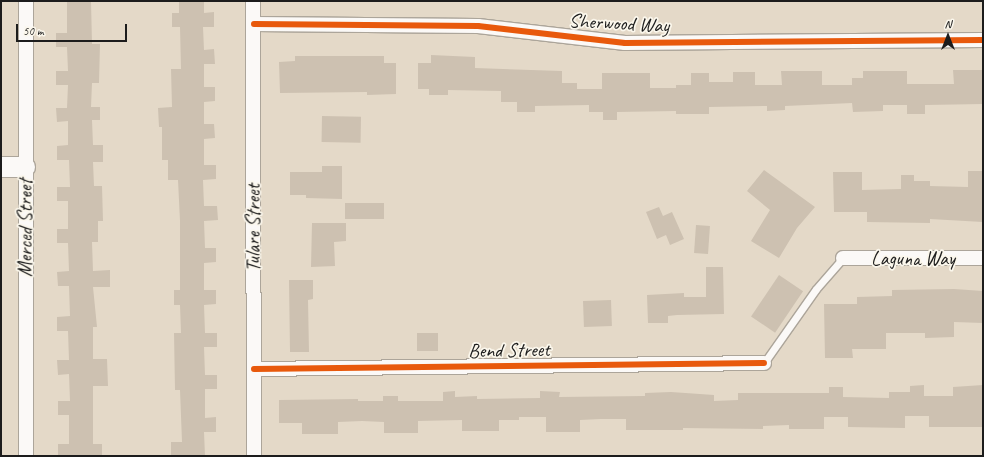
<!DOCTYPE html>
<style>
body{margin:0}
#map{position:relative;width:984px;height:457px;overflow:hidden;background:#e4d9c8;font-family:Caveat,sans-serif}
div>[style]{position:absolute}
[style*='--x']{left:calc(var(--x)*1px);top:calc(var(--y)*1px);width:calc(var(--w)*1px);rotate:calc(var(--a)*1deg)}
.building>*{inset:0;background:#cdc1b1;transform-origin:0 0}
.roads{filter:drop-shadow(1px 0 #aca59a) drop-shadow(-1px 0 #aca59a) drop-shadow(0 1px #aca59a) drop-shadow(0 -1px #aca59a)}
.lane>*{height:7px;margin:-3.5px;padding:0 3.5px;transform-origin:3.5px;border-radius:3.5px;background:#fbf9f7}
.street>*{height:14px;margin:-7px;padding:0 7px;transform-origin:7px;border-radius:7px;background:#fbf9f7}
.secondary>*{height:20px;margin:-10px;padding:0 10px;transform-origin:10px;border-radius:10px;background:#fbf9f7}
.cycleway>*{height:6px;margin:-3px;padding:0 3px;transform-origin:3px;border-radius:3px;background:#e8590c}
span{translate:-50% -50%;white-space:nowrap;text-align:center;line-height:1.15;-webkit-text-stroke:3.5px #fbf7ec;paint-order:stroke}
.street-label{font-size:20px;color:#1c1c1c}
.frame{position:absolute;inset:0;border:2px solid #1c1c1c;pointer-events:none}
.north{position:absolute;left:928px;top:16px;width:40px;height:40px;-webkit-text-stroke:3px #fbf7ec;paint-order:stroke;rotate:0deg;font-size:11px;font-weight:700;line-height:16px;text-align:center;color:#1c1c1c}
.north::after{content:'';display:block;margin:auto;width:14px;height:18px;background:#1c1c1c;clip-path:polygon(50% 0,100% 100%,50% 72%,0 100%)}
.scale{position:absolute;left:16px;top:24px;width:111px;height:18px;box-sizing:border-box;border:2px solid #1c1c1c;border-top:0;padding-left:5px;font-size:12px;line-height:14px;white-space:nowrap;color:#1c1c1c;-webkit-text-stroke:3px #fbf7ec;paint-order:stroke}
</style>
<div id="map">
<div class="building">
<div style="clip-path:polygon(67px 1px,91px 1px,92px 44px,100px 44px,99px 83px,92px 83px,91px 107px,100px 107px,100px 120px,92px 120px,93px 145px,103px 145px,103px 162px,93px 162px,94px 186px,102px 186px,103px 221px,98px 221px,98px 242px,92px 242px,93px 271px,110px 270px,110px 287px,93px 287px,97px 327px,93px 327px,93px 359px,107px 359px,108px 386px,93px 386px,93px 444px,102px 444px,102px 456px,58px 456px,58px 444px,69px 444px,69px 415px,58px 415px,58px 401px,70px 401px,69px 374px,58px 375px,57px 360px,69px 360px,68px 331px,57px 331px,57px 317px,70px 316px,69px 286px,58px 286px,57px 272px,69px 271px,68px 243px,57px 243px,57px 229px,68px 229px,68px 201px,57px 201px,57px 187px,70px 187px,69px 160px,57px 160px,57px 146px,68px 145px,68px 121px,57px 122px,56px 108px,67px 108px,68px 85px,56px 85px,56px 71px,68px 71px,67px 47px,56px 47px,56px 33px,67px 33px)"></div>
<div style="clip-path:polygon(179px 1px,204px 1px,204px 13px,214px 12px,214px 27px,203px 27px,204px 50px,214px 49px,215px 64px,204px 64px,204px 87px,215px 87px,215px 101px,204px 102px,204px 124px,214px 124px,215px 138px,204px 139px,204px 165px,216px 165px,216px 179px,203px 180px,204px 206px,217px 206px,218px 220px,204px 221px,205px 248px,216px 248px,216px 262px,204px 263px,204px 290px,216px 290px,216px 304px,204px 305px,205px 333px,217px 333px,217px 347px,204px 347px,205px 375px,217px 375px,217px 389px,205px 389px,205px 418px,216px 417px,216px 432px,204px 432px,205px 456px,171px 456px,171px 442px,182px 442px,180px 390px,175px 390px,174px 333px,181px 333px,180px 305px,174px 305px,174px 290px,180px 290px,180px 221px,178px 180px,168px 180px,168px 160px,162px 160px,162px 127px,159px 127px,158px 108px,172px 107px,171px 69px,181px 69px,180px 27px,172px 27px,172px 13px,179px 13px)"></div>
<div style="clip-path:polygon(431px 55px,475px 57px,475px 68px,562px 71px,562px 83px,577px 83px,577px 89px,602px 89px,602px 73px,650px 73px,650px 88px,676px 88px,676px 85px,691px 85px,691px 73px,709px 73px,709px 82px,733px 82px,733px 72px,755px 72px,755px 85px,782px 85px,781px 71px,822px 71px,822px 85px,852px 85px,852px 78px,863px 78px,863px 71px,907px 71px,907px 84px,954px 84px,953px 70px,983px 70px,983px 104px,925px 105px,925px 114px,907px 114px,907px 105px,883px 105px,883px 111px,853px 112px,852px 103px,785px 106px,785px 110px,767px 111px,767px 106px,709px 107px,709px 114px,676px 114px,676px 111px,617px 112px,617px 120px,603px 120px,603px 112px,589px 112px,589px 105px,535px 106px,535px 112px,517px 112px,517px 102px,501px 102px,501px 91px,448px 90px,448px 95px,429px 95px,429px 89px,418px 89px,418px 63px,431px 63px)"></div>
<div style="clip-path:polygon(295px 56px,384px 56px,384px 63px,396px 63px,396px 94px,367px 95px,367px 92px,280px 93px,279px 62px,295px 61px)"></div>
<div style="left:322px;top:116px;width:39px;height:26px;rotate:1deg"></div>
<div style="clip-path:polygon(322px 166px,342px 166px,342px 199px,306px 198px,306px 195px,290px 195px,290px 172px,322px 172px)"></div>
<div style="clip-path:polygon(764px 170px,815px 207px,797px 228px,779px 258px,751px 241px,770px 210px,747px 191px)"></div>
<div style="clip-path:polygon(968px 171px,983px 171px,983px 222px,930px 219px,930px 223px,867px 222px,867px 212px,834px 212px,833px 172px,862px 172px,862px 190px,901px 189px,901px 175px,914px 175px,914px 181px,930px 181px,930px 186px,968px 187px)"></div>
<div style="left:384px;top:203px;width:16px;height:39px;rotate:90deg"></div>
<div style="clip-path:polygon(659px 207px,663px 216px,672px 212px,684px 239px,670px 245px,666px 235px,657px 239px,646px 212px)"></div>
<div style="clip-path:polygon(312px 223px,346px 223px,346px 241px,334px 242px,335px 266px,311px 267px)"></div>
<div style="left:696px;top:225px;width:14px;height:28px;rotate:4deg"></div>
<div style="clip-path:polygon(706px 267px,723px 267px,724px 314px,677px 315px,668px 316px,668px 323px,648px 323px,647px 295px,684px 293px,684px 297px,706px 297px)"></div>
<div style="left:779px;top:275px;width:29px;height:50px;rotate:34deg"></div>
<div style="clip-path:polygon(289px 280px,313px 280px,313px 299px,308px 300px,309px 352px,290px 352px)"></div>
<div style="clip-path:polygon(954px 289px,983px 291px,983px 323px,954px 322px,954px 337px,925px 338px,925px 333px,886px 333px,886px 349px,852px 349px,853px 358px,825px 358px,824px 304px,857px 304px,857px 297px,892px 296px,892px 290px)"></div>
<div style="left:611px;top:300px;width:26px;height:28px;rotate:88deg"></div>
<div style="left:438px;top:333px;width:18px;height:21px;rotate:90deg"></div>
<div style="clip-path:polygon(924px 385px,924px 396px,953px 396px,953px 387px,983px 385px,983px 427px,929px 427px,929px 416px,905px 416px,905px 428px,848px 427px,848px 417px,824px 417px,824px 429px,789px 429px,789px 425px,763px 426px,763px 429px,683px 428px,683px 430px,626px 430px,626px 419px,601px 419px,580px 420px,580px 432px,546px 432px,546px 417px,519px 417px,519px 420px,499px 420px,499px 431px,462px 431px,462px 420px,418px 421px,418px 433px,384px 433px,384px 422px,362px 421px,338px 422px,338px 434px,302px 434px,302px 423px,279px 423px,279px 400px,358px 399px,358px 401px,383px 401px,383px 396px,398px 396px,398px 401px,443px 401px,443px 392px,455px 391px,455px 397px,477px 396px,477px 399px,540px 398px,540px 391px,560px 392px,559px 397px,645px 396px,645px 393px,671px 392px,714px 395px,714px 401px,738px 400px,738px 393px,829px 393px,829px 387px,843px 387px,843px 397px,889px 398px,889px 392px,910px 392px,910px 386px)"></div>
</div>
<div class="roads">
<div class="lane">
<div style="--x:764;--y:363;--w:90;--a:-54.9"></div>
<div style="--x:816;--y:289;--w:41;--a:-48.9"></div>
</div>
<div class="street">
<div style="--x:26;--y:1;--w:455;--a:90"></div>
<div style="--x:253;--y:1;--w:455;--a:89.9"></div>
<div style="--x:254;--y:24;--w:224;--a:0.5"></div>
<div style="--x:478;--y:26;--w:148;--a:6.6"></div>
<div style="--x:625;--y:43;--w:358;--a:-0.5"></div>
<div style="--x:843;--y:258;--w:140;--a:0"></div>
<div style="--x:254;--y:369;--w:510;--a:-0.67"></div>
</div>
<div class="secondary">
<div style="--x:1;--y:167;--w:24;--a:0"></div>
</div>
</div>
<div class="cycleway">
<div style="--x:254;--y:24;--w:224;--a:0.5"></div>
<div style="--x:478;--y:26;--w:148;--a:6.6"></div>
<div style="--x:625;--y:43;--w:358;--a:-0.5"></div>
<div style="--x:254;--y:369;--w:510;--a:-0.67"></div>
</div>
<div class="street-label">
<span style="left:619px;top:23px;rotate:3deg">Sherwood Way</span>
<span style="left:25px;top:228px;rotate:-90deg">Merced Street</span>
<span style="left:253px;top:228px;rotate:-90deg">Tulare Street</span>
<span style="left:913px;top:258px">Laguna Way</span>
<span style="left:509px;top:350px;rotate:-1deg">Bend Street</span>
</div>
<div class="frame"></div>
<div class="north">N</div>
<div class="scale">50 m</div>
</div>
